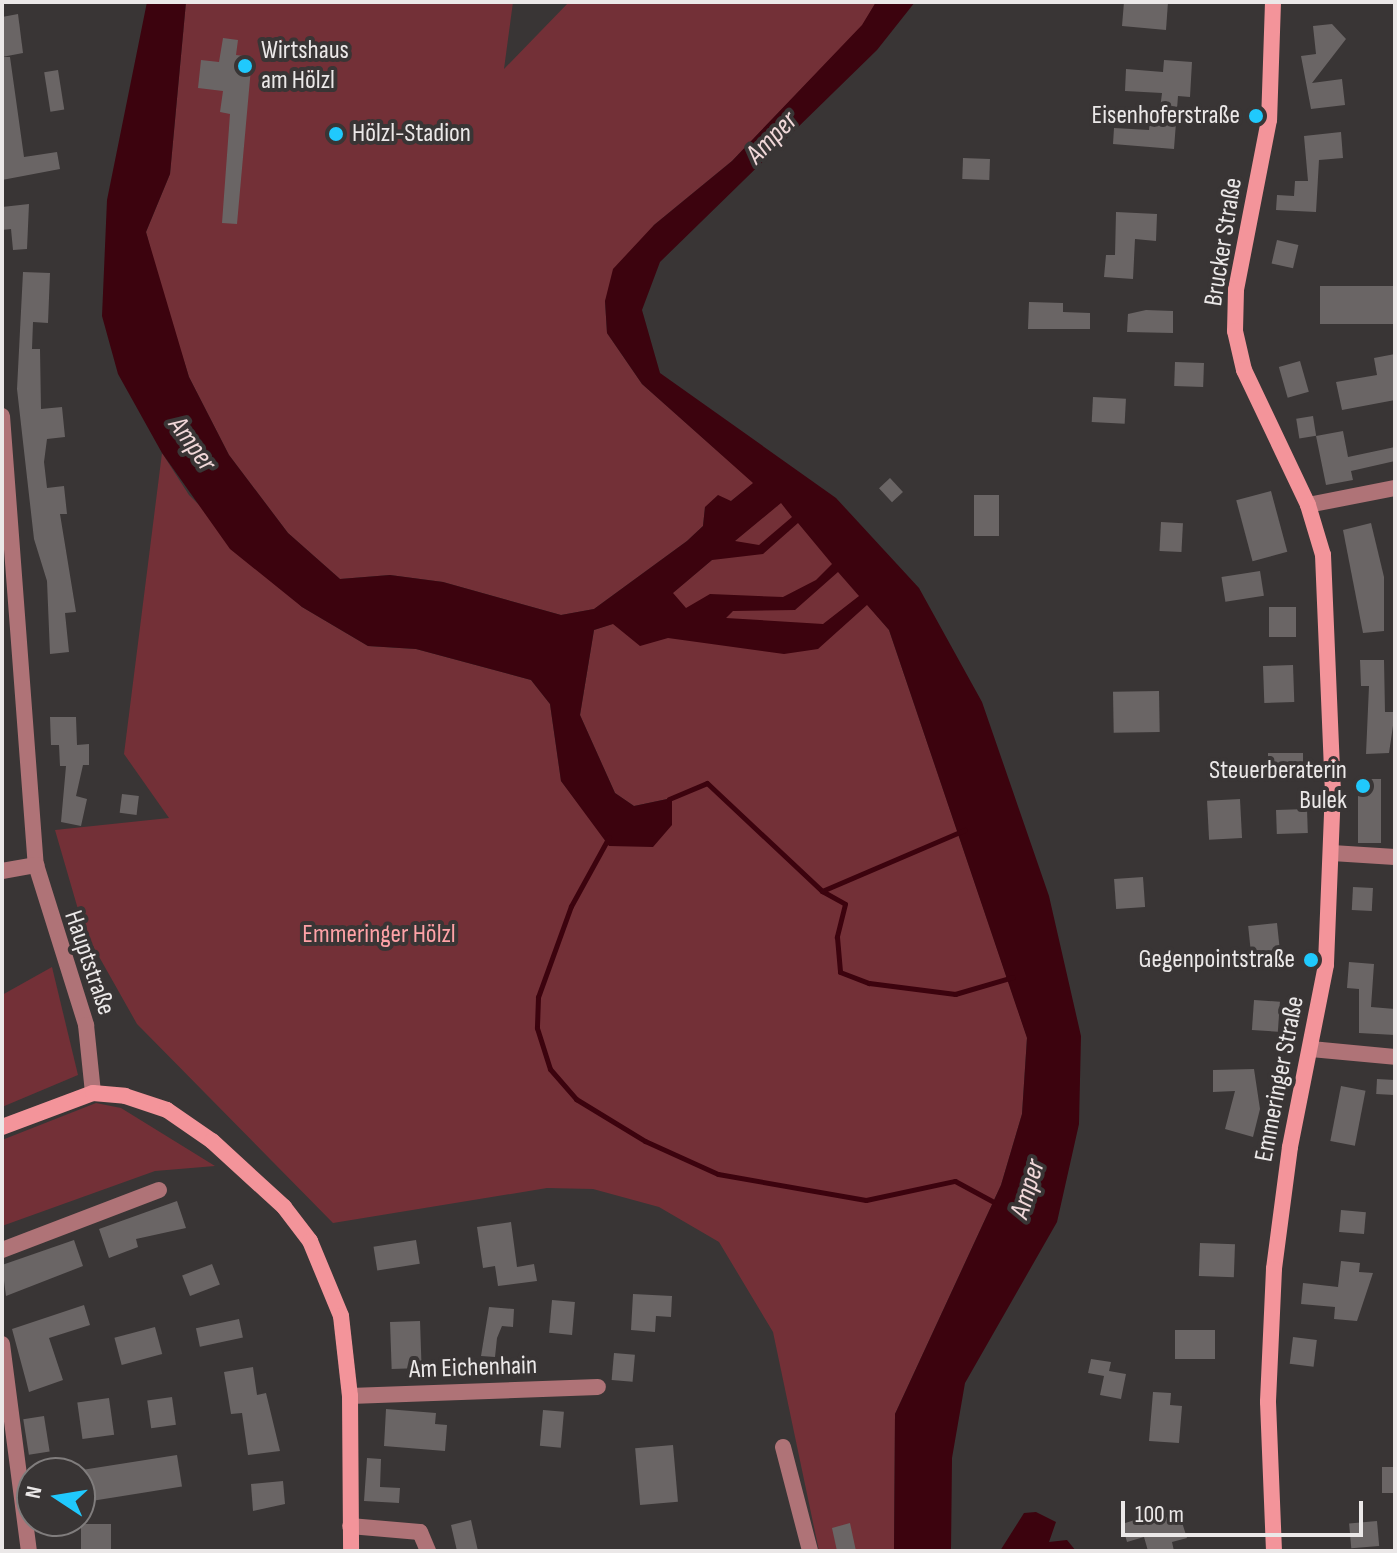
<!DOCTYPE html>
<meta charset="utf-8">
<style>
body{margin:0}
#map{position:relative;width:1397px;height:1553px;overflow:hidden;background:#393535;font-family:"Sofia Sans Condensed",sans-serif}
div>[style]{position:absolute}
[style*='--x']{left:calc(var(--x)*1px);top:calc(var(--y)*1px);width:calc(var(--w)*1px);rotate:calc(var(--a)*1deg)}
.green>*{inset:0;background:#733037}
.water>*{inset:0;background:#3c030e}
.stream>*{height:5px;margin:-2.5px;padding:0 2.5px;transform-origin:2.5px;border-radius:2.5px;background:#3c030e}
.building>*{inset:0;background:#6a6565;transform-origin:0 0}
.street>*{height:16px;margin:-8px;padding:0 8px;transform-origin:8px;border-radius:8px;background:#af7377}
.secondary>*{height:16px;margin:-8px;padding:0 8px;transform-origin:8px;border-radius:8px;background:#f3949a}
.dots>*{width:22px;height:22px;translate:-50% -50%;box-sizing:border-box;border:4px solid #393535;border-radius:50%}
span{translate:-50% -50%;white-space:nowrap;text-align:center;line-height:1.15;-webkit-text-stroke:8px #393535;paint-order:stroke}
.poi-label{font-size:26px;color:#ebe8e8}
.left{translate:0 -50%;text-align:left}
.right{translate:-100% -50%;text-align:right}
.street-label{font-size:26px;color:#ebe8e8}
.park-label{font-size:26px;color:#fea2a7}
.water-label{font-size:28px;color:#f1d8d9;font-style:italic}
.frame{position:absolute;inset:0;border:4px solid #ebe8e8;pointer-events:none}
.north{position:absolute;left:16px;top:1457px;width:80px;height:80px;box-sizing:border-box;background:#393535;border:2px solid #807d7d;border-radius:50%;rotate:282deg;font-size:22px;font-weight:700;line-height:32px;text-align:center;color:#ebe8e8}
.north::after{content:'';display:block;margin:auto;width:28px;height:36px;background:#20c9fd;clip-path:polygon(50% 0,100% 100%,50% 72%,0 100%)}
.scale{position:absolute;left:1121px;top:1501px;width:242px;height:36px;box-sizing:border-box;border:4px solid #ebe8e8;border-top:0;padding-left:10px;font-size:24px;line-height:28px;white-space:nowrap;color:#ebe8e8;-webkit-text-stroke:6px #393535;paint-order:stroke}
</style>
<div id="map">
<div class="green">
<div style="clip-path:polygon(186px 2px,513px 2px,504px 69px,569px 2px,876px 2px,863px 25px,732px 161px,654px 225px,605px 301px,607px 333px,642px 384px,754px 483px,731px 501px,705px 507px,703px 526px,687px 541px,594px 609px,561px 615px,443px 582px,390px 575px,340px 579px,288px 533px,229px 455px,189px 377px,161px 289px,146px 232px,170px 174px)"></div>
<div style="clip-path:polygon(162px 453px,189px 495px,302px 607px,368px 646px,416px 649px,531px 680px,550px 704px,561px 781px,595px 825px,671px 826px,672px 798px,634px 806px,615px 793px,580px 715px,594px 630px,651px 611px,781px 502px,889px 630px,1027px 1037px,1022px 1114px,1001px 1185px,895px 1414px,894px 1551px,819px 1551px,773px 1332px,719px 1242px,659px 1207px,593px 1189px,547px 1188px,333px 1223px,137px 1024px,84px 930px,55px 830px,169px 818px,124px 754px)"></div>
<div style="clip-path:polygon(52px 967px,78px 1075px,2px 1107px,2px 995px)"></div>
<div style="clip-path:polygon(96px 1103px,121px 1108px,215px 1166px,155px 1171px,2px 1226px,2px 1140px)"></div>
</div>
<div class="water">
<div style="clip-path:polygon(evenodd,147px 2px,186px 2px,170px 174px,146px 232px,189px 377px,229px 455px,288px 533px,340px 579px,390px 575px,443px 582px,561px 615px,594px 609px,687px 541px,703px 526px,705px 507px,718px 495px,731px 501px,753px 483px,642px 384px,607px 333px,605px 301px,613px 269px,654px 225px,732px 161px,862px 25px,876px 2px,915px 2px,877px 50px,660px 262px,642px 310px,660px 373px,836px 498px,919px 588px,982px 702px,1049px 896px,1081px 1036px,1079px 1124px,1057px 1222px,965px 1383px,952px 1458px,951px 1551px,894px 1551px,895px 1414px,1001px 1185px,1022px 1114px,1027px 1038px,889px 630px,867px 605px,818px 649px,784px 654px,668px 638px,640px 646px,613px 624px,594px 630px,580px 715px,615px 793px,634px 806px,672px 798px,672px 825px,653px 847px,609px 846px,561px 781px,550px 704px,531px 680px,416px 649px,368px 646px,302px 607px,230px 549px,162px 453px,118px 374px,102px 316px,107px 200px,147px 2px,781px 503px,792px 517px,759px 545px,735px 541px,781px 503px,147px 2px,798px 523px,832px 564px,816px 580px,783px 597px,710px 594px,686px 608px,673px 593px,712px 560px,763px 554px,798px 523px,147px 2px,838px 572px,859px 596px,823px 624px,726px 618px,733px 611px,795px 610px,838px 572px)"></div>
<div style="clip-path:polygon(1036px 1512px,1056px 1522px,1049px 1542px,1067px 1540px,1076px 1551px,1000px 1551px,1024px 1513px)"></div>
</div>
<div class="stream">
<div style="--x:669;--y:799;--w:41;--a:-22.8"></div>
<div style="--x:707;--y:783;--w:158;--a:43.2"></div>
<div style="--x:822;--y:891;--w:26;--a:29"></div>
<div style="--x:845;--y:904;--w:34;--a:104"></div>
<div style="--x:837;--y:937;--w:35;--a:85"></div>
<div style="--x:840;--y:972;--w:31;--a:21"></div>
<div style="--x:869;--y:983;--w:87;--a:7.3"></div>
<div style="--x:955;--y:994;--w:60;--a:-16.3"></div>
<div style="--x:609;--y:837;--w:79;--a:118.8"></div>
<div style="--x:571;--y:906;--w:97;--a:109.9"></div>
<div style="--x:538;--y:997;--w:31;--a:92"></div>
<div style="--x:537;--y:1028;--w:43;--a:72.4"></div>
<div style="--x:550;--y:1069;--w:40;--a:49"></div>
<div style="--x:576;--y:1099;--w:81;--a:31.3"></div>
<div style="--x:645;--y:1141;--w:80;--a:24.3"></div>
<div style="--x:718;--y:1174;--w:150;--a:10"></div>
<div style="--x:866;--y:1200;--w:91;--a:-12.1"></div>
<div style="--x:955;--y:1181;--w:42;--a:28.4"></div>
<div style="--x:822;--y:891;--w:155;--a:-23.2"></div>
</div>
<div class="building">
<div style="clip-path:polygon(1124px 2px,1168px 2px,1166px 30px,1122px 26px)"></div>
<div style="clip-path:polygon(18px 14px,23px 53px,2px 57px,2px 17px)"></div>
<div style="clip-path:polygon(1332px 24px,1346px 39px,1312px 83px,1342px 79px,1345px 105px,1311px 109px,1301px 56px,1316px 54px,1313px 26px)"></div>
<div style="clip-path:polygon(223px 38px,238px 40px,236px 55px,252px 57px,237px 224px,222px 223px,230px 114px,220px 112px,223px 91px,198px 88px,201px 60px,219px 62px)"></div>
<div style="clip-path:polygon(2px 57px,10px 57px,24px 157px,57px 152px,60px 169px,2px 180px)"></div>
<div style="clip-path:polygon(1164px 60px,1192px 62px,1190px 97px,1178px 96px,1174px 149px,1113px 144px,1114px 128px,1149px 130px,1150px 117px,1159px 117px,1162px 93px,1125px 91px,1126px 69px,1163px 72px)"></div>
<div style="left:58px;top:70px;width:40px;height:14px;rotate:81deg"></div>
<div style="clip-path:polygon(1341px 132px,1343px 158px,1319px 160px,1316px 212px,1276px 210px,1277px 195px,1294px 196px,1295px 181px,1308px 181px,1304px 136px)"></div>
<div style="left:963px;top:158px;width:27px;height:21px;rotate:2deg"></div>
<div style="clip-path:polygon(29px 204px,27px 249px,13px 250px,11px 229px,2px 230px,2px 207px)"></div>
<div style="clip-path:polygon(1116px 212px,1157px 214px,1156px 241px,1135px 239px,1133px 279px,1104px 277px,1106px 255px,1115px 255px)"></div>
<div style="left:1277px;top:240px;width:22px;height:24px;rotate:13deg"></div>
<div style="clip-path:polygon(23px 272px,50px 273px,48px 323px,33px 322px,32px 349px,40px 349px,41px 409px,62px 407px,65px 437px,47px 439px,44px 462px,47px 488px,64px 486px,67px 514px,60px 514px,76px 612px,65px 613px,69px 652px,50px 654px,47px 581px,34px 539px,17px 389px)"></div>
<div style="left:1395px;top:286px;width:38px;height:75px;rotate:90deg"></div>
<div style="clip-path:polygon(1029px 302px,1063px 303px,1063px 312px,1090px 313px,1090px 329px,1028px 329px)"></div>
<div style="clip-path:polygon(1146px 310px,1173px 311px,1173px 333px,1127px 332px,1128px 314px)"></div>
<div style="clip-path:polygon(1395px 354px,1395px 400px,1342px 410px,1336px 382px,1377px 375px,1374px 358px)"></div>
<div style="left:1300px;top:361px;width:32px;height:22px;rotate:74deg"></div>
<div style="left:1175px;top:362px;width:29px;height:24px;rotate:2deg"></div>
<div style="left:1093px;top:397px;width:33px;height:25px;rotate:3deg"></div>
<div style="left:1313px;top:416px;width:20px;height:17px;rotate:81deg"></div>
<div style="clip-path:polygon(1343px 431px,1348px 457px,1395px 447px,1395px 461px,1351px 471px,1353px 480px,1326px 485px,1316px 436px)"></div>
<div style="left:890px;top:478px;width:19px;height:15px;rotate:47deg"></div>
<div style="left:1271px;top:491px;width:63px;height:36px;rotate:75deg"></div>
<div style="left:974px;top:495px;width:25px;height:41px"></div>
<div style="left:1161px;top:522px;width:22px;height:29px;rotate:3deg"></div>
<div style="clip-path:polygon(1371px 523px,1384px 577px,1384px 631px,1363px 633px,1343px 530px)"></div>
<div style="left:1260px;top:571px;width:25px;height:39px;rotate:81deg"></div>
<div style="left:1269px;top:607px;width:27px;height:30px"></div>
<div style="clip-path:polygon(1360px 660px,1384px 660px,1385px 712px,1395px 712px,1389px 753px,1366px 754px,1369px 686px,1361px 686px)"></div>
<div style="left:1293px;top:665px;width:37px;height:30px;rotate:88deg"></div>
<div style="left:1159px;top:691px;width:41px;height:46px;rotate:89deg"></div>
<div style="clip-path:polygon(50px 717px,76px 717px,77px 745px,89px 744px,89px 765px,83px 765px,76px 796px,87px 799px,81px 826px,61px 822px,66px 766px,60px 766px,59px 745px,51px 745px)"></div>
<div style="left:1303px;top:753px;width:25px;height:35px;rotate:90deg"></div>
<div style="left:1358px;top:779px;width:23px;height:64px"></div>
<div style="left:122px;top:794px;width:17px;height:19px;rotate:7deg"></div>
<div style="left:1240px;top:799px;width:39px;height:33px;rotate:87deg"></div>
<div style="left:1307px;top:809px;width:24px;height:31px;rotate:88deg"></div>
<div style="left:1143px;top:877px;width:30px;height:29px;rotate:86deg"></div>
<div style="left:1353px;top:887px;width:20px;height:23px;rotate:3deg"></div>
<div style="left:1277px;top:923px;width:40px;height:29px;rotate:84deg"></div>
<div style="clip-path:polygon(1349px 962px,1374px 964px,1371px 1007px,1395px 1009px,1395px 1035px,1359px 1033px,1359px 989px,1347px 988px)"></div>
<div style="left:1254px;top:1000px;width:26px;height:30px;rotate:4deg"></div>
<div style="clip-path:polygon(1254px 1069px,1260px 1109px,1253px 1137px,1225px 1129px,1235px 1091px,1213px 1092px,1213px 1070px)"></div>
<div style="left:1377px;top:1079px;width:18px;height:15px;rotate:3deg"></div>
<div style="left:1341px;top:1086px;width:25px;height:56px;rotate:11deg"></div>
<div style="clip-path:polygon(177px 1201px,186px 1228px,136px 1239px,138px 1247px,109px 1258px,99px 1229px)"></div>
<div style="left:1341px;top:1210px;width:25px;height:22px;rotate:5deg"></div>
<div style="clip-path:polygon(511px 1222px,517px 1267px,534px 1264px,537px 1281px,498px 1286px,495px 1266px,483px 1268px,477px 1227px)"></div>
<div style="clip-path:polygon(74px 1240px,83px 1266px,6px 1296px,2px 1265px)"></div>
<div style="left:416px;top:1240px;width:24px;height:43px;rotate:81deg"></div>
<div style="left:1200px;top:1243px;width:35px;height:33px;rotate:2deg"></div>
<div style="clip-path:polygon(1341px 1261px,1360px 1263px,1359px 1272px,1373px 1273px,1357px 1321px,1334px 1319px,1335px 1307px,1301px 1304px,1303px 1283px,1338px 1287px)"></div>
<div style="left:212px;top:1264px;width:22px;height:32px;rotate:69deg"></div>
<div style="clip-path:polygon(633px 1294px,672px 1296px,671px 1317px,656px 1316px,655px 1332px,631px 1330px)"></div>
<div style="left:552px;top:1300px;width:23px;height:33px;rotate:5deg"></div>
<div style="clip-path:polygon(84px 1305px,90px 1325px,49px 1338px,63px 1380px,29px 1392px,12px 1329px)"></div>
<div style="clip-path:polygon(489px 1307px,514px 1309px,513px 1327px,502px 1326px,497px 1338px,495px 1357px,481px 1356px)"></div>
<div style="left:239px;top:1319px;width:19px;height:44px;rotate:78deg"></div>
<div style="left:420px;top:1321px;width:47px;height:30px;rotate:88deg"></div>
<div style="left:155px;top:1327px;width:28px;height:42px;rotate:75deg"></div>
<div style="left:1175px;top:1330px;width:40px;height:29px"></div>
<div style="left:1293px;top:1337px;width:24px;height:27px;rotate:7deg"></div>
<div style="left:614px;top:1353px;width:21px;height:27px;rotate:5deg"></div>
<div style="clip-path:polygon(1091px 1359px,1111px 1362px,1109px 1371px,1126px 1374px,1121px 1399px,1100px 1395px,1104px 1376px,1088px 1373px)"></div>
<div style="clip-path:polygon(253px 1367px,257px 1395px,266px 1393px,280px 1451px,248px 1455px,242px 1413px,231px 1414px,224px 1372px)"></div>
<div style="clip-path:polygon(1153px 1392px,1171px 1393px,1170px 1405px,1182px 1406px,1179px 1443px,1149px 1441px)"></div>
<div style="left:172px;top:1397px;width:28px;height:25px;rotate:82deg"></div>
<div style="left:109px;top:1398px;width:37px;height:32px;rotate:82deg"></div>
<div style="clip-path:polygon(386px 1409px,436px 1413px,435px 1424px,447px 1425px,445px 1451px,384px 1446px)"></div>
<div style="left:543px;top:1410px;width:21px;height:36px;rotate:5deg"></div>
<div style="left:44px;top:1416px;width:36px;height:21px;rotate:81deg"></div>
<div style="left:673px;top:1445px;width:57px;height:38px;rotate:85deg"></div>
<div style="left:177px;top:1455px;width:32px;height:98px;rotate:81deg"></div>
<div style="clip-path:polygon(367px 1458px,381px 1459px,380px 1487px,400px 1488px,399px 1503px,364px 1501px)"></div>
<div style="left:1395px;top:1467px;width:26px;height:13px;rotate:90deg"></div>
<div style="clip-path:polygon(283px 1481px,285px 1504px,253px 1511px,251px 1484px)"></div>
<div style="clip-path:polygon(1157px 1513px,1159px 1520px,1179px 1513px,1187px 1538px,1172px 1542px,1174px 1551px,1148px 1551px,1144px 1537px,1127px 1542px,1122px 1524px)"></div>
<div style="clip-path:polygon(471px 1520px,478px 1551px,457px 1551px,451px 1525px)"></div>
<div style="left:1377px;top:1521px;width:25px;height:28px;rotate:85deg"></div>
<div style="clip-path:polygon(850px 1523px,856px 1551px,837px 1551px,832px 1528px)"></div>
<div style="left:111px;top:1524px;width:27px;height:30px;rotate:90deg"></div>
</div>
<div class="street">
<div style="--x:2;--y:416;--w:450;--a:85.7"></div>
<div style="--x:36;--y:865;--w:168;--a:72.6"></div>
<div style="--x:86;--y:1025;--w:68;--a:84.1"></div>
<div style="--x:1308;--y:505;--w:89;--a:-11.1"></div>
<div style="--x:1332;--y:853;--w:63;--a:3.6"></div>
<div style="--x:2;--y:871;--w:35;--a:-10"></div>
<div style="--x:1311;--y:1049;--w:84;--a:5.4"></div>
<div style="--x:2;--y:1250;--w:168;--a:-20.9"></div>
<div style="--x:2;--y:1344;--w:209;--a:82.6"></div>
<div style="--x:350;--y:1396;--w:248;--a:-2.1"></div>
<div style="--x:783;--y:1447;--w:107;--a:75.4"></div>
<div style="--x:350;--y:1526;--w:70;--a:4.9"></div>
<div style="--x:420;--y:1532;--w:21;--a:67"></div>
</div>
<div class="secondary">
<div style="--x:1273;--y:2;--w:118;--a:91.9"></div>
<div style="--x:1269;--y:120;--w:173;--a:101"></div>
<div style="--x:1236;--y:290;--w:41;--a:91.4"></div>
<div style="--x:1235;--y:331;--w:40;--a:77"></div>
<div style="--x:1244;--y:370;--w:149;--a:64.6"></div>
<div style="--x:1308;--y:505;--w:52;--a:73.3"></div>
<div style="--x:1323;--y:555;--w:234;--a:87.6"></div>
<div style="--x:1333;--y:789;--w:176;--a:92.3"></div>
<div style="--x:1326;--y:965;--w:186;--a:101.2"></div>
<div style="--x:1290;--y:1147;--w:123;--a:97.5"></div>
<div style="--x:1274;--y:1269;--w:133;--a:92.6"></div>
<div style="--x:1268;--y:1402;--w:149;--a:87.7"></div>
<div style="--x:2;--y:1127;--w:97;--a:-20.5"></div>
<div style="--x:93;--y:1093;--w:32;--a:5"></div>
<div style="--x:125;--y:1096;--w:44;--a:18.4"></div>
<div style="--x:167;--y:1110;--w:55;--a:34.6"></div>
<div style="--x:212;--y:1141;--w:98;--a:42.5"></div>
<div style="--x:284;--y:1207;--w:43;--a:52.6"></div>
<div style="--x:310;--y:1241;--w:81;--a:67.5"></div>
<div style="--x:341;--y:1316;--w:81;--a:83.6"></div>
<div style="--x:350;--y:1396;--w:155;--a:89.6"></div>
</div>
<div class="dots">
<div style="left:245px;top:66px;background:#20c9fd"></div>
<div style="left:1256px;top:116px;background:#20c9fd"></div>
<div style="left:336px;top:134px;background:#20c9fd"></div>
<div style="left:1363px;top:786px;background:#20c9fd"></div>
<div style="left:1311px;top:960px;background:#20c9fd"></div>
</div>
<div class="poi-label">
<span class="left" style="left:261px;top:66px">Wirtshaus<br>am Hölzl</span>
<span class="right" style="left:1240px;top:116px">Eisenhoferstraße</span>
<span class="left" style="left:352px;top:134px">Hölzl-Stadion</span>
<span class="right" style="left:1347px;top:786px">Steuerberaterin<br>Bulek</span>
<span class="right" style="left:1295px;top:960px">Gegenpointstraße</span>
</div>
<div class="street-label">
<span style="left:1224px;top:242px;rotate:-81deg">Brucker Straße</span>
<span style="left:89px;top:963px;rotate:71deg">Hauptstraße</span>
<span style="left:1280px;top:1079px;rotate:-79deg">Emmeringer Straße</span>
<span style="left:473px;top:1368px;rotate:-2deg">Am Eichenhain</span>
</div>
<div class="park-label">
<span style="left:379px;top:935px">Emmeringer Hölzl</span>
</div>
<div class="water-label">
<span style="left:772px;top:138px;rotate:-46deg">Amper</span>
<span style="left:192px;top:444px;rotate:54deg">Amper</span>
<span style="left:1028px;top:1189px;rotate:-73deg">Amper</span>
</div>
<div class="frame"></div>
<div class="north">N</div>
<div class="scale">100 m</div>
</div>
